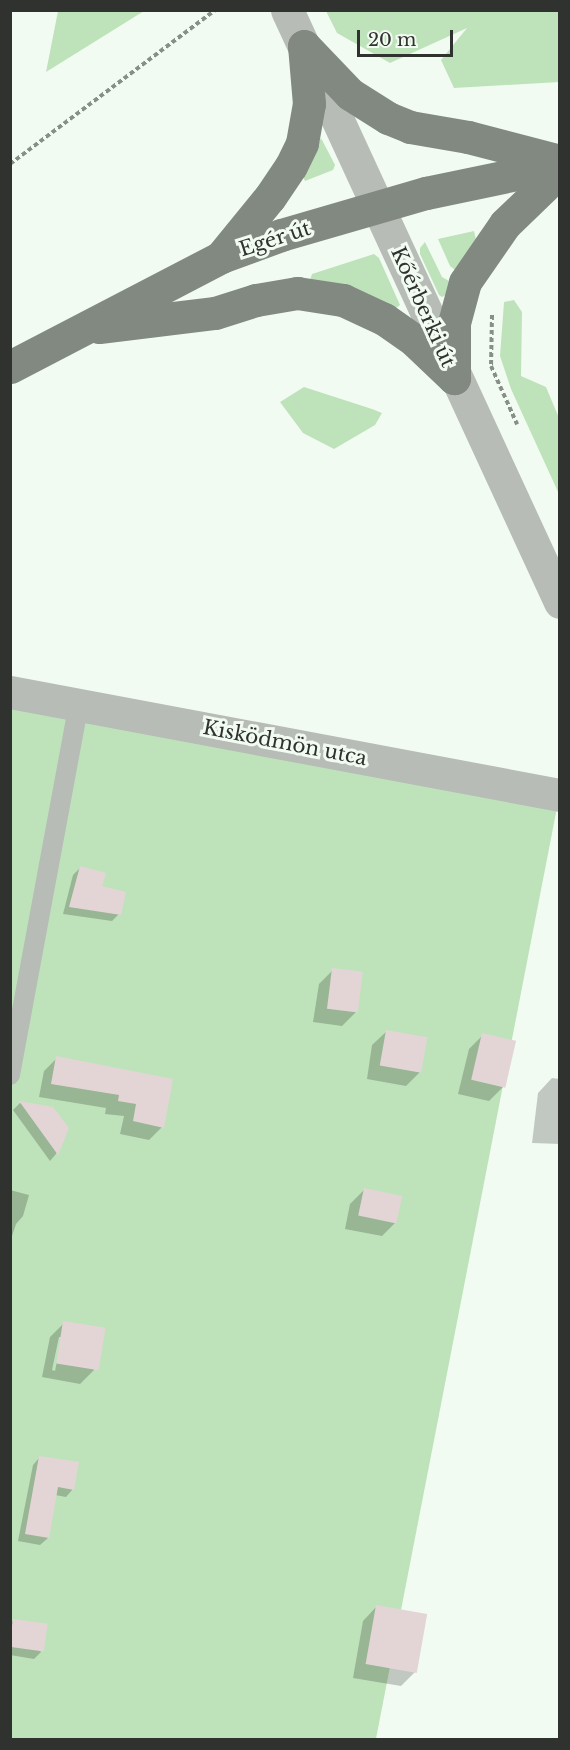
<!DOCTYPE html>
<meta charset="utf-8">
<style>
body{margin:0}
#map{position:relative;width:570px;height:1750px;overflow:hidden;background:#f2fbf2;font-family:"Libre Baskerville",serif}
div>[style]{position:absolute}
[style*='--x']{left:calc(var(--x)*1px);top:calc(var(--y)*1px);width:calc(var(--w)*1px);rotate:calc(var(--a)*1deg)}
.green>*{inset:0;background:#bee3ba;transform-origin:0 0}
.shadow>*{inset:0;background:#0003}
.building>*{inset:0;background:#e3d5d6;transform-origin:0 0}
.path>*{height:4px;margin-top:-2px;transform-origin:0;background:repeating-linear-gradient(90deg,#888e88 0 4.5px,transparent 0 7.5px)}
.service>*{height:20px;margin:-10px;padding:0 10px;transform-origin:10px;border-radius:10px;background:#b8bcb7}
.minor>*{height:33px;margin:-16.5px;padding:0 16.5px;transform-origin:16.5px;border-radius:16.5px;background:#b8bcb7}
.tertiary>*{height:33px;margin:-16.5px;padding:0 16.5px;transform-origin:16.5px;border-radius:16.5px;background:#b8bcb7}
.primary>*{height:33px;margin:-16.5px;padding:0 16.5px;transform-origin:16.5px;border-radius:16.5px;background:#828981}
span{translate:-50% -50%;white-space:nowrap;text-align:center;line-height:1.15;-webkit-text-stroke:6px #f2fbf2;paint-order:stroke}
.street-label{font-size:20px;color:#2f322f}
.frame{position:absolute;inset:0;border:12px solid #2f322f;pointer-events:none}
.scale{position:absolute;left:357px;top:30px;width:96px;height:27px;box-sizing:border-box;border:3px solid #2f322f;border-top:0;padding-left:8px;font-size:18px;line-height:21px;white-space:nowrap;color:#2f322f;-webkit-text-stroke:4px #f2fbf2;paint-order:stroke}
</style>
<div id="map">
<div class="green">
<div style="clip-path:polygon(58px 11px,58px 10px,144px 11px,46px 72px)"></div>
<div style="clip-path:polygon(326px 11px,559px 11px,559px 82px,454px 88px,441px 60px,467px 28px,390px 63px,337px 33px)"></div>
<div style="clip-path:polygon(321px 138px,335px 165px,333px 170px,305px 181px,303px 177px)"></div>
<div style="clip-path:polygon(474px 231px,476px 240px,455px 270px,450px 266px,438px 239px)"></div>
<div style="clip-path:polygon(425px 242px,442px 277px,451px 282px,446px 295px,442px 297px,439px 295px,420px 254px,420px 248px)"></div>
<div style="clip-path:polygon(374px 254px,379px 258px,400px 305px,395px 309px,310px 280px,312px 274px)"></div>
<div style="clip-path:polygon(514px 300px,522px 312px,521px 376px,546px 387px,559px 418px,559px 494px,511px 389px,500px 356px,504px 302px)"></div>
<div style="clip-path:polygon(304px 387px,372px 409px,382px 413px,375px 425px,334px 449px,303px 433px,280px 402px)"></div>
<div style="left:10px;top:692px;width:559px;height:1047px;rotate:11deg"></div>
</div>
<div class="shadow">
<div style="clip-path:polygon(80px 868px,100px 887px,119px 914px,112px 921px,63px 914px,73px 875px)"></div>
<div style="clip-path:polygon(333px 970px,356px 1012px,342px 1026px,313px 1022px,319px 984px)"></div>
<div style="clip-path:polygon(387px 1031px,420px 1072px,406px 1086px,367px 1079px,372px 1045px)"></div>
<div style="clip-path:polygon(483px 1035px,503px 1087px,489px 1101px,458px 1094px,469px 1049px)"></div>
<div style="clip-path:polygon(57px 1058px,171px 1080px,162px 1127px,149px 1140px,120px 1134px,124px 1116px,105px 1114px,106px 1108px,39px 1097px,44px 1071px)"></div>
<div style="clip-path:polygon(552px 1078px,560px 1079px,560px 1144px,532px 1143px,538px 1093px)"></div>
<div style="clip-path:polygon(20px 1103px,52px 1109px,68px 1128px,56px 1154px,50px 1161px,13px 1110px)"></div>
<div style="clip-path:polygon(10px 1190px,29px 1195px,23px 1216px,16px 1224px,10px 1242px)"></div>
<div style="clip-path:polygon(364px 1190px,396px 1222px,382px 1236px,345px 1229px,350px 1204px)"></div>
<div style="clip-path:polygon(evenodd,64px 1323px,94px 1370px,80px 1384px,42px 1377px,50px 1337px,64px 1323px,59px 1337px,62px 1337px,55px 1371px,52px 1370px,59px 1337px)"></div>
<div style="clip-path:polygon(40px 1457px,73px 1489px,66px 1497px,55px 1495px,48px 1538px,40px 1545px,18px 1541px,33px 1465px)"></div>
<div style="clip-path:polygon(377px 1606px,415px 1672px,401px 1686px,353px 1678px,363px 1621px)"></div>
<div style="clip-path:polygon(14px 1620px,41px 1652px,34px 1659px,10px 1655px,10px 1624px)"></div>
</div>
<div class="building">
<div style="clip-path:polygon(80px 866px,106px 873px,102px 886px,126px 892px,121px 915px,69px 907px)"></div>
<div style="left:332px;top:968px;width:31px;height:41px;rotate:7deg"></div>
<div style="left:386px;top:1030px;width:42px;height:36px;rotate:10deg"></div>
<div style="left:482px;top:1033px;width:35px;height:48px;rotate:13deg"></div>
<div style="clip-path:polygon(56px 1056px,173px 1079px,164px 1128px,133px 1121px,136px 1104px,118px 1101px,119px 1095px,51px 1084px)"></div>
<div style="clip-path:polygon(19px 1101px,53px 1107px,69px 1128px,58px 1155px)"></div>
<div style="left:364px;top:1188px;width:39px;height:28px;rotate:12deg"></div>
<div style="left:63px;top:1321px;width:43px;height:43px;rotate:9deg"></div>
<div style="clip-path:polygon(39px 1456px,79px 1462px,74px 1490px,58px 1487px,49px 1538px,25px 1534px)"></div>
<div style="left:376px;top:1605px;width:52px;height:60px;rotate:10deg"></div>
<div style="left:13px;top:1619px;width:35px;height:28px;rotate:8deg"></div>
</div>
<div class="path">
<div style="--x:10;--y:164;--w:256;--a:-36.9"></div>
<div style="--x:492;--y:315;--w:51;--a:91.1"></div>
<div style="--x:491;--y:366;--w:64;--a:65.9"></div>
</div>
<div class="service">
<div style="--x:10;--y:1075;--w:377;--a:-79.5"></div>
</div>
<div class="minor">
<div style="--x:10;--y:692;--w:560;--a:10.61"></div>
</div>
<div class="tertiary">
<div style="--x:287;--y:10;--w:652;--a:65.24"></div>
</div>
<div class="primary">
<div style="--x:304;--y:46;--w:66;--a:46.2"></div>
<div style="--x:350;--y:94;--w:45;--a:32.3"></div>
<div style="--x:388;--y:118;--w:24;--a:22"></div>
<div style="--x:410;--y:127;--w:59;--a:9.8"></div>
<div style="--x:468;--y:137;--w:95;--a:14.6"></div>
<div style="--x:221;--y:257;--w:77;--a:-50.8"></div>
<div style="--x:270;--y:197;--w:37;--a:-56"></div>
<div style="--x:291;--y:166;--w:25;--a:-64"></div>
<div style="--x:302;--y:143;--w:40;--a:-80"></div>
<div style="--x:309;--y:104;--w:58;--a:-94.9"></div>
<div style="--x:99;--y:327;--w:117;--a:-6.9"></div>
<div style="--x:215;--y:313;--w:43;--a:-17.6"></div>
<div style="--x:256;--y:300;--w:42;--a:-9.7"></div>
<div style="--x:297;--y:293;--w:47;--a:8.7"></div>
<div style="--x:343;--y:300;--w:45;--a:24.9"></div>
<div style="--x:384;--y:319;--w:38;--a:35"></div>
<div style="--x:415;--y:341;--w:54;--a:43.5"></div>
<div style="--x:10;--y:367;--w:238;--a:-27.5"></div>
<div style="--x:221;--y:257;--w:64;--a:-20.1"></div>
<div style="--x:281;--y:235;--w:151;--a:-16.2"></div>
<div style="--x:426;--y:193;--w:137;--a:-11.8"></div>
<div style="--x:454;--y:378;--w:55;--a:-90"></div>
<div style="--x:454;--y:323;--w:42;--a:-75"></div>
<div style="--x:465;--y:282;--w:70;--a:-55.4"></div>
<div style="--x:505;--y:224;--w:76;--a:-43.9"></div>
</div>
<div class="street-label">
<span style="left:275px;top:239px;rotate:-18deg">Egér út</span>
<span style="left:423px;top:307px;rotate:66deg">Kőérberki út</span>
<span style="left:285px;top:743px;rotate:11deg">Kisködmön utca</span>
</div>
<div class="frame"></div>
<div class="scale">20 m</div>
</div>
